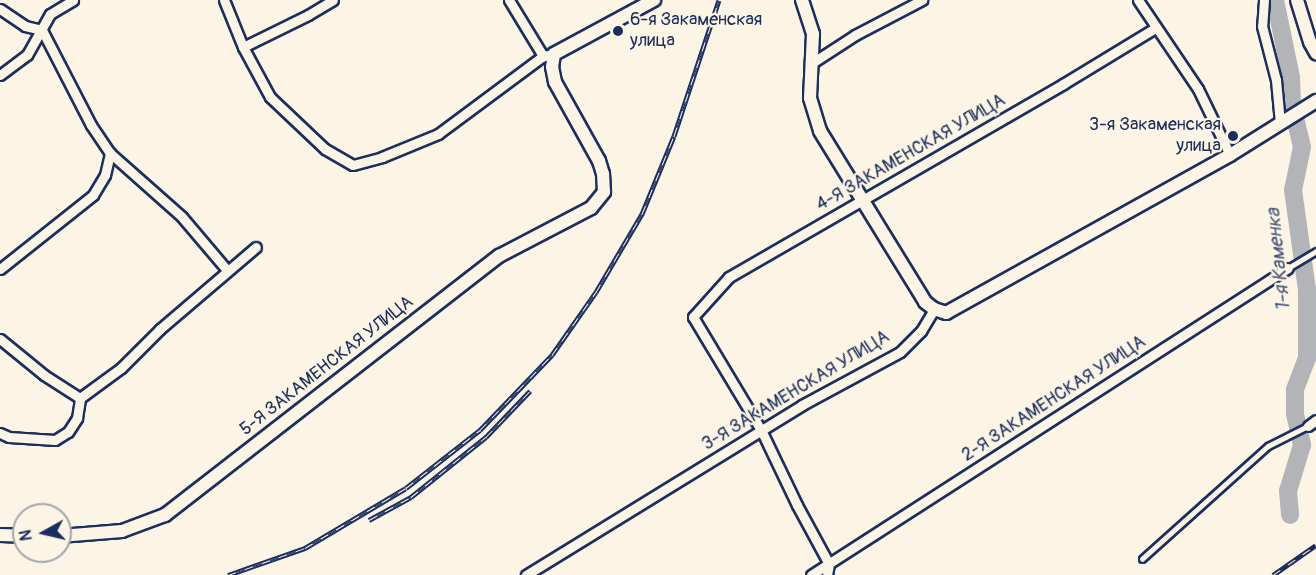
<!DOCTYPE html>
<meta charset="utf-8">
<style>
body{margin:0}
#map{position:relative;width:1316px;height:575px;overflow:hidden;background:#fcf5e5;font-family:Pangolin,sans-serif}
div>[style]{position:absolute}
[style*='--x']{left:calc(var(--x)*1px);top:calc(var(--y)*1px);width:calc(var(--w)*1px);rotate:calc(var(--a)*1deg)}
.river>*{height:18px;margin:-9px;padding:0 9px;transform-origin:9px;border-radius:9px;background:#b2b4b8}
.roads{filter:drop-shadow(2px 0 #1b2f5e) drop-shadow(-2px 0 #1b2f5e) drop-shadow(0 2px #1b2f5e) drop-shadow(0 -2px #1b2f5e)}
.lane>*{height:4.5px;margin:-2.25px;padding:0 2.25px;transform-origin:2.25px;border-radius:2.25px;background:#fcf5e5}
.street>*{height:9px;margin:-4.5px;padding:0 4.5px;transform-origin:4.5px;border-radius:4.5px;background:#fcf5e5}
.secondary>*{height:12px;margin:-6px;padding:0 6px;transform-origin:6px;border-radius:6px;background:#fcf5e5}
.rail>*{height:5px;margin-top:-2.5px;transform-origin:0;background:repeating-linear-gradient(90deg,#fcf5e5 0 9px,#1b2f5e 0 18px);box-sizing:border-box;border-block:2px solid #1b2f5e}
.dots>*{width:16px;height:16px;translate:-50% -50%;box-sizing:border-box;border:3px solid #fcf5e5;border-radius:50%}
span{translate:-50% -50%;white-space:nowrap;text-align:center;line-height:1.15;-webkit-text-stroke:4.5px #fcf5e5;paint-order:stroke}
.poi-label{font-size:18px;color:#1b2f5e}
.left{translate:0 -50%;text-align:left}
.right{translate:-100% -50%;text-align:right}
.street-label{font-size:18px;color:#1b2f5e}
.water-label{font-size:20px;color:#485779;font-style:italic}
.north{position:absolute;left:12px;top:503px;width:60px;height:60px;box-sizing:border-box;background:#fcf5e5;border:2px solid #a2a6af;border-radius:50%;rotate:262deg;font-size:16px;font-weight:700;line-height:24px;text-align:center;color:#1b2f5e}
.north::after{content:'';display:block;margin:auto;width:21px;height:27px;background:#1b2f5e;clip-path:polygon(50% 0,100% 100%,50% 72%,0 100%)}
</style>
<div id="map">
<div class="river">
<div style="--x:1275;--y:0;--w:79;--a:78.3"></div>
<div style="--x:1291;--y:77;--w:28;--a:88"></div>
<div style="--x:1292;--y:105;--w:43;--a:76.6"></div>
<div style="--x:1302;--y:147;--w:44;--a:101.8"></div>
<div style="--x:1293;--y:190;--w:100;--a:82"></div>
<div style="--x:1307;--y:289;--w:69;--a:90"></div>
<div style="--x:1307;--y:358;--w:34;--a:111"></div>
<div style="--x:1295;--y:390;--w:24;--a:90"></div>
<div style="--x:1295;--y:414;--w:32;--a:77"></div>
<div style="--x:1302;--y:445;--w:48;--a:106.9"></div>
<div style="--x:1288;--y:491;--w:24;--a:85"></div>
</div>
<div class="roads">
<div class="lane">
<div style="--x:1288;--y:268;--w:33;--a:-31"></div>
<div style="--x:1142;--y:559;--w:169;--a:-41.9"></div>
<div style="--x:1268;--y:446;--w:45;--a:-26.6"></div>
</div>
<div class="street">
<div style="--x:224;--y:0;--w:51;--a:68"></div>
<div style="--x:243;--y:47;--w:57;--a:61.6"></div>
<div style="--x:270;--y:97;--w:76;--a:43.4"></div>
<div style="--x:325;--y:149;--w:32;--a:30"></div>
<div style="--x:353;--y:165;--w:30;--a:-15"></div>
<div style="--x:382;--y:157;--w:61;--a:-22.3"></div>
<div style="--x:438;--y:134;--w:131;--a:-36.6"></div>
<div style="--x:543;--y:56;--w:11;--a:-10"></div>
<div style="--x:509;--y:0;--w:66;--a:58.7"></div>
<div style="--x:1138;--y:0;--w:107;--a:56"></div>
<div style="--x:1198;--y:89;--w:73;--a:64.1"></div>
<div style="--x:1264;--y:0;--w:26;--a:94"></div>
<div style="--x:1262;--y:26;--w:56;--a:75.5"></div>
<div style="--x:1276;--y:80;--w:43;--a:84.7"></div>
<div style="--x:0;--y:9;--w:30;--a:34"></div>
<div style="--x:25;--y:26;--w:17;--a:13"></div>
<div style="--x:42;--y:30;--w:107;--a:62.7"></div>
<div style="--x:91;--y:125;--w:34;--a:56"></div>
<div style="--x:110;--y:153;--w:96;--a:41.6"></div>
<div style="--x:182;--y:217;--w:70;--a:49.7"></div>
<div style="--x:243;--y:47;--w:72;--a:-26.2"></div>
<div style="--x:308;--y:15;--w:29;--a:-31"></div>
<div style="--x:812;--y:63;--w:51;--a:-33.1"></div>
<div style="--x:855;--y:35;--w:76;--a:-27.6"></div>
<div style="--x:0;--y:75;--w:34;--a:-37"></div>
<div style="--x:27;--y:55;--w:47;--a:-60.7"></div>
<div style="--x:50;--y:14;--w:27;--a:-31"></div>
<div style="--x:0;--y:269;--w:119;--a:-38.5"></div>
<div style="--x:93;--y:195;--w:23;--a:-59"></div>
<div style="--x:105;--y:175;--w:23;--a:-77"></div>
<div style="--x:0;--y:339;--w:57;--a:39.3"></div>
<div style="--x:44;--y:375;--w:43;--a:32.6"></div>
<div style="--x:80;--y:398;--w:51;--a:-36.2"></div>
<div style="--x:121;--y:368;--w:55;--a:-45"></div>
<div style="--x:160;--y:329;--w:126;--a:-40.5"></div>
<div style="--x:1308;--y:426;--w:10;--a:-37"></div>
<div style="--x:0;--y:433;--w:10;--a:24"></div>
<div style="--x:9;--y:437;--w:46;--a:3.7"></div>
<div style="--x:55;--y:440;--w:15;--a:-32"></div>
<div style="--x:68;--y:432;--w:17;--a:-57"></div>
<div style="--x:77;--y:418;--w:20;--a:-81"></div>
<div style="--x:526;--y:575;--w:324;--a:-31.6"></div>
<div style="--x:802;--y:405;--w:111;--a:-28.4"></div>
<div style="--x:900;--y:352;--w:30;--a:-45"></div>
<div style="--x:921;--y:331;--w:26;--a:-59"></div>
<div style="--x:811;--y:575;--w:567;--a:-32.77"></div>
<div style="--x:827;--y:575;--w:11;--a:-80"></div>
<div style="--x:829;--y:564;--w:67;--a:-118.5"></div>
<div style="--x:797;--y:505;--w:83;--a:-115.6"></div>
<div style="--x:761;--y:430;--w:132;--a:-121"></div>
<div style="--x:693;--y:317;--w:54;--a:-48"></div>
<div style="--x:729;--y:277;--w:386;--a:-30"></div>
<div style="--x:1063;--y:84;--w:108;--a:-31.3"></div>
</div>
<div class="secondary">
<div style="--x:802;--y:0;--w:36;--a:72"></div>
<div style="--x:813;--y:34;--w:64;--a:92.7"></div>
<div style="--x:810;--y:98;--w:34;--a:73"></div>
<div style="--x:820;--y:131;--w:201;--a:58.4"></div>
<div style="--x:925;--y:302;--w:11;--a:38"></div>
<div style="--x:934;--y:309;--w:13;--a:18"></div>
<div style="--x:946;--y:313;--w:325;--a:-29.1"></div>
<div style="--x:1230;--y:155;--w:102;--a:-32.1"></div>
<div style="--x:1297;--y:0;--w:44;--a:72.8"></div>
<div style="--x:1310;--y:42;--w:13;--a:61"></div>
<div style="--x:0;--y:535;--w:24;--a:2"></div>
<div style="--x:60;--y:536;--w:62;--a:-4.6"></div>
<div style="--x:122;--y:531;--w:46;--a:-20.4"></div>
<div style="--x:165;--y:515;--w:423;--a:-37.8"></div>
<div style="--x:499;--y:256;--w:104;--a:-27.6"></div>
<div style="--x:591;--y:208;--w:21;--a:-51"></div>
<div style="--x:604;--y:192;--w:18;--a:-93"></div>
<div style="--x:603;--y:174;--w:14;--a:-107"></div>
<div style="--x:599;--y:161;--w:90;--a:-119.1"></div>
<div style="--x:555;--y:82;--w:15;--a:-101"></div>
<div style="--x:552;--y:67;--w:13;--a:-81"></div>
<div style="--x:554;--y:54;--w:114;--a:-28.4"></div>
</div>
</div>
<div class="rail">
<div style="--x:369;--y:520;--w:48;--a:-28.7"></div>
<div style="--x:411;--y:497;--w:96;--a:-38.7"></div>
<div style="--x:486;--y:437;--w:64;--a:-46.3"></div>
<div style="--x:228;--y:575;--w:82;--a:-19.3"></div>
<div style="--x:305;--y:548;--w:117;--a:-30.7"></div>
<div style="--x:406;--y:488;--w:94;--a:-38.1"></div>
<div style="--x:480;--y:430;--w:104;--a:-46.2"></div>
<div style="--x:552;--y:355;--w:77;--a:-55.1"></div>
<div style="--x:596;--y:292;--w:91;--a:-59.5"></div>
<div style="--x:642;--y:214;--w:84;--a:-67.7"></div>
<div style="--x:674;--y:136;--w:143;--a:-71.7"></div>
<div style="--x:1273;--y:575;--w:52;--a:-34.9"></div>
</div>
<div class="dots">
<div style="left:618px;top:31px;background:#1b2f5e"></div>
<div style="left:1233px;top:136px;background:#1b2f5e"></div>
</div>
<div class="poi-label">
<span class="left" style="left:630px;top:31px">6-я Закаменская<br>улица</span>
<span class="right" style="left:1221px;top:136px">3-я Закаменская<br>улица</span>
</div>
<div class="street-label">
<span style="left:911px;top:153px;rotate:-30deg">4-Я ЗАКАМЕНСКАЯ УЛИЦА</span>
<span style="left:327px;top:366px;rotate:-38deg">5-Я ЗАКАМЕНСКАЯ УЛИЦА</span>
<span style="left:796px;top:391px;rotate:-31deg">3-Я ЗАКАМЕНСКАЯ УЛИЦА</span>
<span style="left:1054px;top:399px;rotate:-33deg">2-Я ЗАКАМЕНСКАЯ УЛИЦА</span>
</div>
<div class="water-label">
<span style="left:1278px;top:260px;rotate:-96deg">1-я Каменка</span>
</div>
<div class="north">N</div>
</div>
